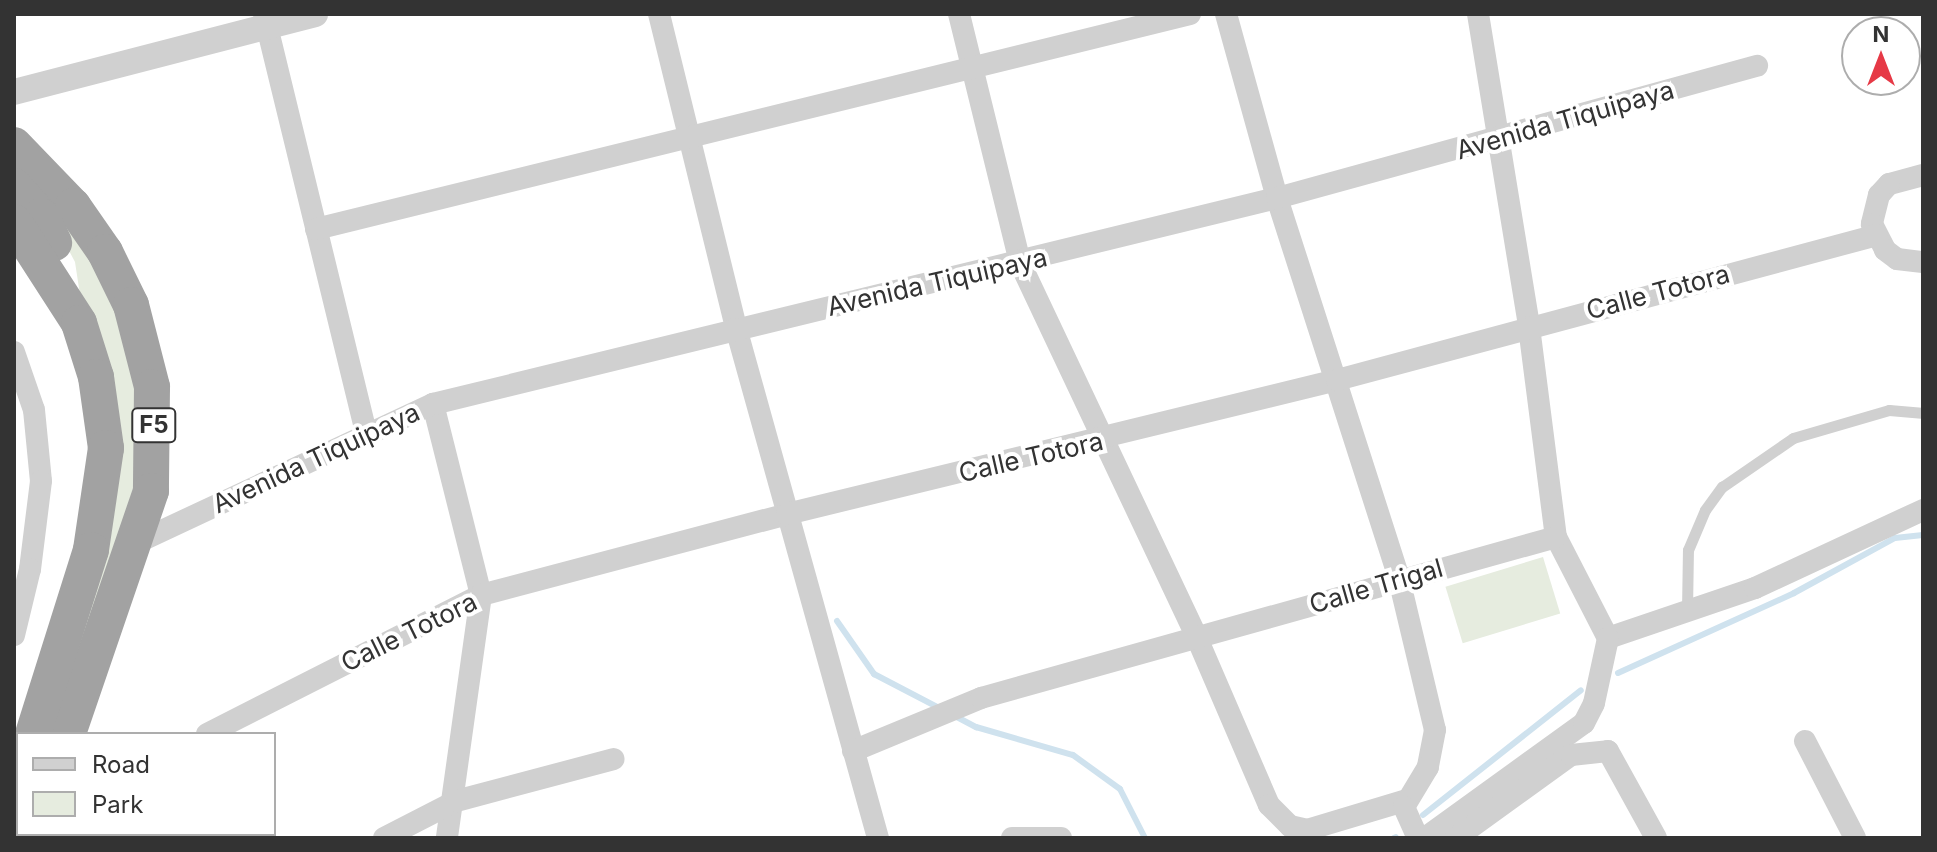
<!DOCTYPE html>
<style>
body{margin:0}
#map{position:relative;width:1937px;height:852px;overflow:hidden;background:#fff;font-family:Inter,sans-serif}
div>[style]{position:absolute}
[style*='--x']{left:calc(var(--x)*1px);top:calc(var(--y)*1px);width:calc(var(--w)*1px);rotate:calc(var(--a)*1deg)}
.green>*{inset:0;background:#e6ecdf;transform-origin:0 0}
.stream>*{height:6px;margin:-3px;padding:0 3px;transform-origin:3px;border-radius:3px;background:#cfe2ee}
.service>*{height:11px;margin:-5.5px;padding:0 5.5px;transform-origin:5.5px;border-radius:5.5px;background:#d0d0d0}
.minor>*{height:22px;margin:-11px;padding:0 11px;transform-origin:11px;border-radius:11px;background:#d0d0d0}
.tertiary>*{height:26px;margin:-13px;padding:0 13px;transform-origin:13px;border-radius:13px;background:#d0d0d0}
.trunk>*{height:36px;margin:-18px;padding:0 18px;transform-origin:18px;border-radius:18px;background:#a2a2a2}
span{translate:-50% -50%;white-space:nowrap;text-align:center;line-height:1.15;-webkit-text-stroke:8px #fff;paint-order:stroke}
.shield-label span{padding:2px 6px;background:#fff;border:2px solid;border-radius:6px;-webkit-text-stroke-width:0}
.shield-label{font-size:24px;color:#333;font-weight:700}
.street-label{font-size:26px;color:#333}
.frame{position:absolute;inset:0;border:16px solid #333;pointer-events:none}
.legend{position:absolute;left:16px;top:732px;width:260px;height:104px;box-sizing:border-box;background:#fff;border:2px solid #adadad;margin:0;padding:10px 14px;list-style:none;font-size:24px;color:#333}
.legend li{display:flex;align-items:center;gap:16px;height:40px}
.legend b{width:40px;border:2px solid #adadad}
.north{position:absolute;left:1841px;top:16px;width:80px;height:80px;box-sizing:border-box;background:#fff;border:2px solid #adadad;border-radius:50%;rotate:0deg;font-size:22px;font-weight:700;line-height:32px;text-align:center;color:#333}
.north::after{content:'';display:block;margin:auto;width:28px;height:36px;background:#e63946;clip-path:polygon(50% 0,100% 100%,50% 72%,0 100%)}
</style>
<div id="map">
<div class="green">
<div style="clip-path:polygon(32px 181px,85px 244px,133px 349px,142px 460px,63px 712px,96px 575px,82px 308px,75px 262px)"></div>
<div style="left:1543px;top:557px;width:59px;height:102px;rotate:73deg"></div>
</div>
<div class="stream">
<div style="--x:837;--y:621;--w:65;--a:55.1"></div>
<div style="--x:874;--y:674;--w:76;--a:27.6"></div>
<div style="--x:1618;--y:673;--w:193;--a:-24.4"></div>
<div style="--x:1794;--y:593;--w:115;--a:-28.6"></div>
<div style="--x:1895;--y:538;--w:28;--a:-6"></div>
<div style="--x:955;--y:716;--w:24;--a:28"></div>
<div style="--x:976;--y:727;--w:101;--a:16.1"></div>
<div style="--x:1073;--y:755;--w:58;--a:35.9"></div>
<div style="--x:1120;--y:789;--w:55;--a:63"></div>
<div style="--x:1423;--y:815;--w:201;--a:-38.3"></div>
<div style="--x:1394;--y:838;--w:2;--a:-27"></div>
</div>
<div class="service">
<div style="--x:1687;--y:611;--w:61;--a:-89.1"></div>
<div style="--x:1688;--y:550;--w:43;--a:-67"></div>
<div style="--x:1705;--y:510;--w:29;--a:-54"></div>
<div style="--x:1722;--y:487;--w:86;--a:-34.6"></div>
<div style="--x:1793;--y:438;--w:100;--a:-16.3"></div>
<div style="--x:1889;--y:410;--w:32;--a:5"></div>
</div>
<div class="minor">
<div style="--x:264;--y:14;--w:430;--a:76.3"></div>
<div style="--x:659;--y:14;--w:323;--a:76.2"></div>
<div style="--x:736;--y:328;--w:529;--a:74.44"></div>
<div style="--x:959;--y:14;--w:256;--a:76.2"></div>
<div style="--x:1020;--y:263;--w:415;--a:64.7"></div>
<div style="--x:1197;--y:638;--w:182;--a:66.7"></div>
<div style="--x:1269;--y:805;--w:30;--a:45"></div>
<div style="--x:1290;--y:826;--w:17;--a:13"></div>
<div style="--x:1307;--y:830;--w:104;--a:-16.7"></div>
<div style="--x:1226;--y:14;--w:191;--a:74.5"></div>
<div style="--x:1277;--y:198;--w:400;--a:72.2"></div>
<div style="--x:1399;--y:579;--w:155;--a:76.6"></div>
<div style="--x:1435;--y:730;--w:38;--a:101"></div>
<div style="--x:1428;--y:767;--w:47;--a:121"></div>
<div style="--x:1404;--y:807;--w:34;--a:66"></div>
<div style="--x:1478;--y:14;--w:317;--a:80.7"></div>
<div style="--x:1529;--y:327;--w:212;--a:82.7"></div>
<div style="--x:1556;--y:537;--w:114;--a:62.8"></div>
<div style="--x:1608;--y:638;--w:155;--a:-18.8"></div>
<div style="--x:1755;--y:588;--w:185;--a:-24.9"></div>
<div style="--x:1923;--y:175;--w:35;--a:165"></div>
<div style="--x:1889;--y:184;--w:15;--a:132"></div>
<div style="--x:1879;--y:195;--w:30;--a:104"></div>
<div style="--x:1872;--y:224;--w:29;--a:63"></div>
<div style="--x:1885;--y:250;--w:15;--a:37"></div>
<div style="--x:1897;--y:259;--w:26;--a:7"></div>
<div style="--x:316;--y:229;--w:900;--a:-13.82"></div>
<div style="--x:14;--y:352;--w:61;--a:71"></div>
<div style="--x:34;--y:410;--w:71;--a:84.4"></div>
<div style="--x:41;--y:481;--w:89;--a:97.1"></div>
<div style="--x:30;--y:569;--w:68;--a:103.6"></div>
<div style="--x:433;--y:404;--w:197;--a:75.9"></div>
<div style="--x:481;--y:595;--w:245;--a:98"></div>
<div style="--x:136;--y:543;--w:328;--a:-25.1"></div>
<div style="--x:433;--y:404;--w:869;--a:-13.72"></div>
<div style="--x:1277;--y:198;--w:498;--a:-15.4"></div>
<div style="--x:207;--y:734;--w:307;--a:-26.9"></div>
<div style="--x:481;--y:595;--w:317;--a:-14.8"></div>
<div style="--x:787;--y:514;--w:566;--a:-13.69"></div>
<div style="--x:1337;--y:380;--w:559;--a:-15.03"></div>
<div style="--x:1805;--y:741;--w:109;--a:62.7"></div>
<div style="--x:853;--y:751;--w:139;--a:-22.5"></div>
<div style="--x:981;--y:698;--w:597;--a:-15.64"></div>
<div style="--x:384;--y:838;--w:81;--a:-27.2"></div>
<div style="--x:456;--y:801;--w:163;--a:-14.9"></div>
<div style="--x:1012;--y:838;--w:49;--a:0"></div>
<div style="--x:1425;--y:838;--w:196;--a:-35.9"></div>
<div style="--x:1584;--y:723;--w:22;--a:-63"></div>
<div style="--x:1594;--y:703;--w:66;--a:-77.8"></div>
<div style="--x:1456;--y:838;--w:142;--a:-35.8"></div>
<div style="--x:1571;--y:755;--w:37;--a:-6"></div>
<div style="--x:1608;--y:751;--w:99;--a:61.1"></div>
</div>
<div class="tertiary">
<div style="--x:14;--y:92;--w:311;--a:-14.5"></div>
</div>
<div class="trunk">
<div style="--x:14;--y:145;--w:85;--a:46"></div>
<div style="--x:73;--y:206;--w:56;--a:55.2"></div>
<div style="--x:105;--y:252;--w:59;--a:63.9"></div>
<div style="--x:131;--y:305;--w:85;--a:75.6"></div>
<div style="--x:152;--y:387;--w:104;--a:90.6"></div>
<div style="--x:151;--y:491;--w:257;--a:108.9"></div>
<div style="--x:14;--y:186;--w:40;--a:48"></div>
<div style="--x:41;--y:216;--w:30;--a:64"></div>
<div style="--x:14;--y:222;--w:120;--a:57.2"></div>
<div style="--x:79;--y:323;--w:57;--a:72.5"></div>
<div style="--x:96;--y:377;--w:72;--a:82"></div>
<div style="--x:106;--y:448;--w:103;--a:98.4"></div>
<div style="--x:91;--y:550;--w:193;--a:107.5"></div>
<div style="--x:14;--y:802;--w:16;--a:-76"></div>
<div style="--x:35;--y:838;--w:4;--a:-76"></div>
</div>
<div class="shield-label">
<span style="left:154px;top:425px">F5</span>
</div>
<div class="street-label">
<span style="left:1565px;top:120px;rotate:-16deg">Avenida Tiquipaya</span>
<span style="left:937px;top:282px;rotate:-13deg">Avenida Tiquipaya</span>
<span style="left:1658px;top:292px;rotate:-15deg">Calle Totora</span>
<span style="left:1031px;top:457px;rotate:-13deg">Calle Totora</span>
<span style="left:316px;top:458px;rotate:-25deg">Avenida Tiquipaya</span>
<span style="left:1376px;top:586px;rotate:-16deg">Calle Trigal</span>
<span style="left:409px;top:632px;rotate:-26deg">Calle Totora</span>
</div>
<div class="frame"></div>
<ul class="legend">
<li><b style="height:10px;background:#d0d0d0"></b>Road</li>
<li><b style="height:22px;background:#e6ecdf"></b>Park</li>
</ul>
<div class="north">N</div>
</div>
